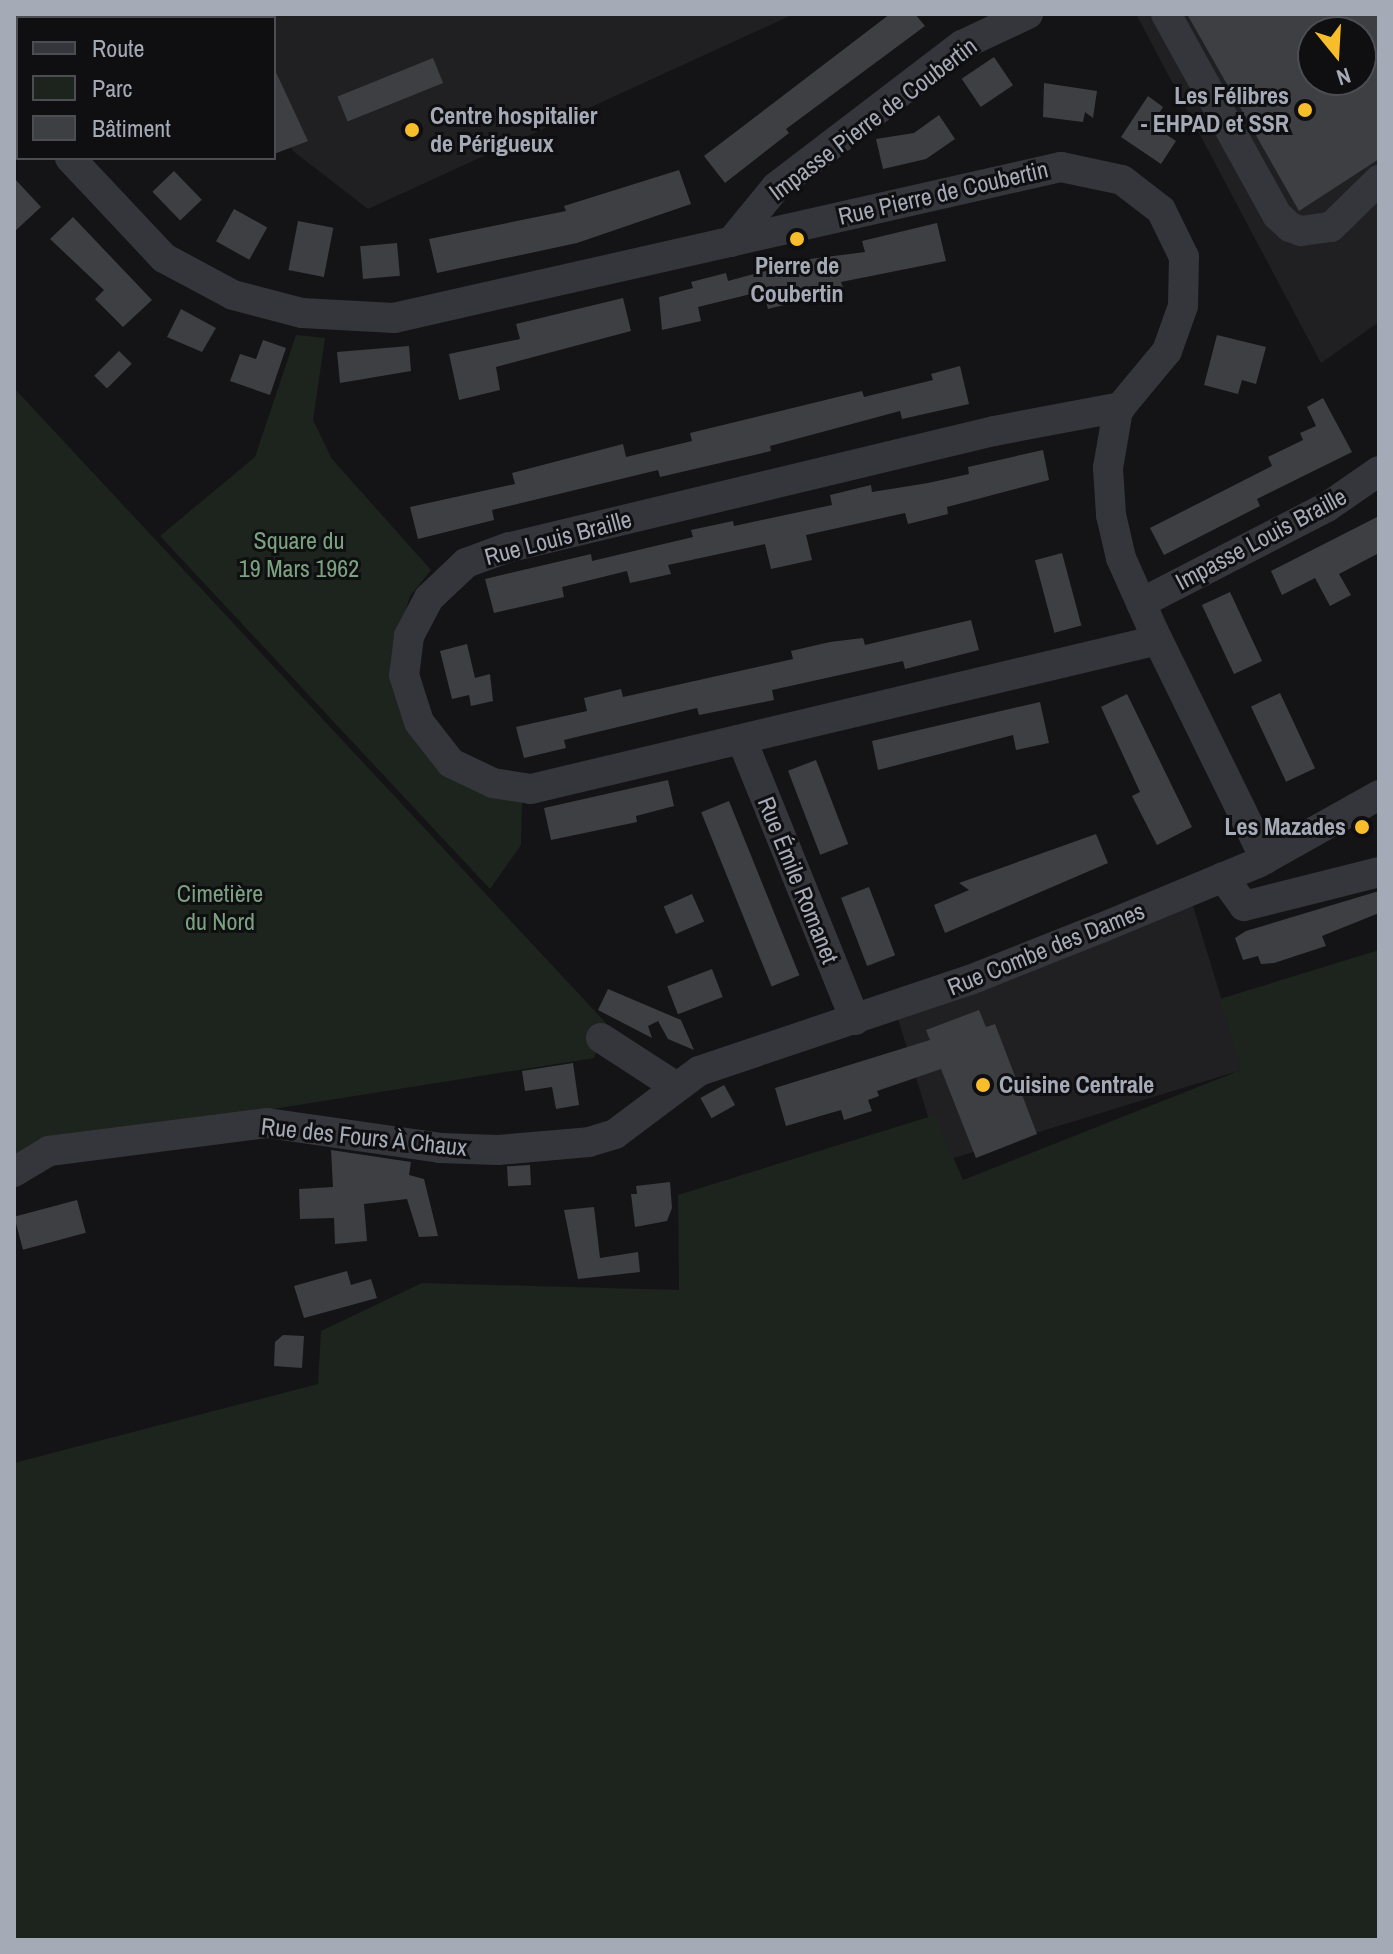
<!DOCTYPE html>
<meta charset="utf-8">
<style>
body{margin:0}
#map{position:relative;width:1393px;height:1954px;overflow:hidden;background:#141416;font-family:"Archivo Narrow",sans-serif}
div>[style]{position:absolute}
[style*='--x']{left:calc(var(--x)*1px);top:calc(var(--y)*1px);width:calc(var(--w)*1px);rotate:calc(var(--a)*1deg)}
.built>*{inset:0;background:#202023;transform-origin:0 0}
.green>*{inset:0;background:#1c241d}
.building>*{inset:0;background:#3e3f43;transform-origin:0 0}
.minor>*{height:30px;margin:-15px;padding:0 15px;transform-origin:15px;border-radius:15px;background:#35363b}
.dots>*{width:22px;height:22px;translate:-50% -50%;box-sizing:border-box;border:4px solid #0f0f11;border-radius:50%}
span{translate:-50% -50%;white-space:nowrap;text-align:center;line-height:1.15;-webkit-text-stroke:6px #0f0f11;paint-order:stroke}
.poi-label{font-size:24px;color:#a5aab7;font-weight:700}
.right{translate:-100% -50%;text-align:right}
.left{translate:0 -50%;text-align:left}
.street-label{font-size:24px;color:#a5aab7}
.park-label{font-size:24px;color:#7ba280}
.frame{position:absolute;inset:0;border:16px solid #a5aab7;pointer-events:none}
.legend{position:absolute;left:16px;top:16px;width:260px;height:144px;box-sizing:border-box;background:#0f0f11;border:2px solid #4b4d53;margin:0;padding:10px 14px;list-style:none;font-size:24px;color:#a5aab7}
.legend li{display:flex;align-items:center;gap:16px;height:40px}
.legend b{width:40px;border:2px solid #4b4d53}
.north{position:absolute;left:1297px;top:16px;width:80px;height:80px;box-sizing:border-box;background:#0f0f11;border:2px solid #4b4d53;border-radius:50%;rotate:162deg;font-size:22px;font-weight:700;line-height:32px;text-align:center;color:#a5aab7}
.north::after{content:'';display:block;margin:auto;width:28px;height:36px;background:#f8bd2a;clip-path:polygon(50% 0,100% 100%,50% 72%,0 100%)}
</style>
<div id="map">
<div class="built">
<div style="clip-path:polygon(228px 14px,794px 14px,368px 209px,293px 151px,274px 110px,274px 18px)"></div>
<div style="clip-path:polygon(evenodd,1136px 14px,1379px 14px,1379px 322px,1321px 363px,1136px 14px,1313px 32px,1361px 32px,1361px 80px,1313px 80px,1313px 32px)"></div>
<div style="left:1193px;top:906px;width:171px;height:315px;rotate:73deg"></div>
</div>
<div class="green">
<div style="clip-path:polygon(296px 335px,325px 338px,313px 420px,332px 459px,431px 570px,410px 596px,398px 637px,424px 746px,522px 803px,521px 845px,490px 889px,160px 536px,255px 457px)"></div>
<div style="clip-path:polygon(14px 388px,606px 1023px,594px 1058px,47px 1145px,14px 1163px)"></div>
<div style="clip-path:polygon(1379px 950px,1379px 1940px,14px 1940px,14px 1463px,318px 1384px,321px 1331px,422px 1283px,679px 1290px,678px 1195px,935px 1115px,963px 1180px,1241px 1070px,1220px 999px)"></div>
</div>
<div class="building">
<div style="clip-path:polygon(890px 14px,915px 14px,925px 26px,786px 129px,789px 133px,725px 183px,704px 156px)"></div>
<div style="clip-path:polygon(evenodd,1187px 14px,1379px 14px,1379px 159px,1299px 211px,1187px 14px,1313px 32px,1361px 32px,1361px 80px,1313px 80px,1313px 32px)"></div>
<div style="left:994px;top:57px;width:34px;height:39px;rotate:56deg"></div>
<div style="left:433px;top:58px;width:27px;height:103px;rotate:68deg"></div>
<div style="clip-path:polygon(274px 68px,308px 141px,274px 154px)"></div>
<div style="clip-path:polygon(1044px 83px,1097px 91px,1093px 118px,1085px 112px,1083px 122px,1043px 117px)"></div>
<div style="clip-path:polygon(1148px 96px,1163px 107px,1152px 125px,1176px 141px,1161px 164px,1121px 137px)"></div>
<div style="clip-path:polygon(939px 115px,955px 139px,926px 159px,883px 169px,876px 139px,914px 133px)"></div>
<div style="clip-path:polygon(679px 170px,691px 204px,577px 243px,437px 273px,429px 239px,566px 211px,564px 206px)"></div>
<div style="left:174px;top:171px;width:40px;height:30px;rotate:46deg"></div>
<div style="clip-path:polygon(14px 178px,41px 207px,14px 232px)"></div>
<div style="left:234px;top:209px;width:38px;height:37px;rotate:29deg"></div>
<div style="clip-path:polygon(73px 217px,152px 300px,123px 327px,95px 299px,104px 290px,50px 239px)"></div>
<div style="left:298px;top:221px;width:36px;height:50px;rotate:11deg"></div>
<div style="clip-path:polygon(937px 223px,946px 261px,841px 282px,844px 290px,768px 309px,763px 291px,698px 307px,701px 321px,662px 330px,659px 297px,693px 288px,691px 282px,726px 273px,728px 281px,810px 259px,865px 252px,862px 241px)"></div>
<div style="left:397px;top:243px;width:33px;height:37px;rotate:85deg"></div>
<div style="clip-path:polygon(623px 298px,631px 331px,496px 367px,500px 390px,459px 400px,449px 354px,520px 339px,516px 324px)"></div>
<div style="clip-path:polygon(181px 309px,216px 328px,202px 352px,167px 337px)"></div>
<div style="clip-path:polygon(1217px 335px,1266px 347px,1256px 384px,1242px 380px,1238px 394px,1204px 385px)"></div>
<div style="clip-path:polygon(263px 340px,286px 348px,270px 395px,230px 381px,240px 354px,256px 359px)"></div>
<div style="clip-path:polygon(409px 346px,411px 371px,340px 383px,337px 352px)"></div>
<div style="left:119px;top:351px;width:18px;height:35px;rotate:45deg"></div>
<div style="clip-path:polygon(960px 366px,969px 404px,902px 419px,900px 411px,770px 446px,771px 451px,660px 477px,658px 470px,492px 510px,494px 520px,418px 539px,410px 507px,515px 484px,512px 473px,623px 444px,626px 457px,692px 441px,690px 433px,862px 391px,864px 397px,933px 380px,931px 374px)"></div>
<div style="clip-path:polygon(1323px 398px,1352px 452px,1257px 499px,1260px 506px,1164px 555px,1150px 528px,1272px 466px,1268px 457px,1303px 440px,1300px 433px,1316px 426px,1307px 407px)"></div>
<div style="clip-path:polygon(1043px 450px,1049px 480px,947px 507px,948px 514px,908px 524px,905px 513px,806px 535px,812px 560px,771px 569px,765px 544px,668px 565px,671px 574px,630px 583px,627px 571px,562px 587px,564px 597px,494px 613px,485px 579px,591px 554px,592px 561px,693px 537px,691px 530px,733px 521px,734px 526px,832px 505px,830px 495px,871px 485px,872px 492px,928px 483px,969px 474px,968px 467px)"></div>
<div style="clip-path:polygon(1379px 516px,1379px 553px,1339px 574px,1351px 595px,1330px 606px,1315px 578px,1282px 595px,1271px 571px)"></div>
<div style="left:1062px;top:553px;width:75px;height:28px;rotate:75deg"></div>
<div style="left:1230px;top:592px;width:76px;height:31px;rotate:65deg"></div>
<div style="clip-path:polygon(971px 620px,979px 650px,905px 669px,903px 661px,772px 690px,774px 700px,699px 715px,697px 708px,564px 740px,566px 748px,524px 758px,516px 727px,587px 711px,584px 698px,621px 689px,623px 697px,793px 659px,791px 651px,830px 642px,863px 638px,865px 645px)"></div>
<div style="clip-path:polygon(467px 644px,475px 678px,490px 674px,493px 701px,471px 706px,469px 695px,452px 699px,440px 651px)"></div>
<div style="left:1280px;top:693px;width:83px;height:32px;rotate:65deg"></div>
<div style="clip-path:polygon(1127px 694px,1192px 827px,1157px 845px,1132px 796px,1140px 792px,1101px 707px)"></div>
<div style="clip-path:polygon(1040px 702px,1049px 743px,1016px 750px,1013px 735px,878px 770px,872px 741px)"></div>
<div style="left:816px;top:760px;width:90px;height:30px;rotate:69deg"></div>
<div style="clip-path:polygon(668px 780px,674px 806px,636px 816px,637px 822px,551px 840px,544px 808px)"></div>
<div style="left:729px;top:801px;width:188px;height:30px;rotate:68deg"></div>
<div style="clip-path:polygon(1096px 834px,1108px 863px,945px 933px,934px 905px,969px 890px,959px 883px)"></div>
<div style="left:869px;top:887px;width:73px;height:30px;rotate:69deg"></div>
<div style="clip-path:polygon(1379px 891px,1379px 913px,1322px 936px,1326px 946px,1274px 963px,1261px 964px,1258px 956px,1243px 960px,1235px 938px,1246px 931px)"></div>
<div style="left:692px;top:894px;width:30px;height:31px;rotate:66deg"></div>
<div style="left:712px;top:969px;width:30px;height:48px;rotate:69deg"></div>
<div style="clip-path:polygon(608px 989px,681px 1020px,694px 1050px,668px 1039px,658px 1021px,648px 1026px,652px 1038px,598px 1010px)"></div>
<div style="clip-path:polygon(979px 1010px,986px 1027px,995px 1024px,1037px 1134px,976px 1158px,941px 1069px,877px 1091px,879px 1096px,868px 1100px,872px 1111px,844px 1120px,841px 1110px,786px 1126px,775px 1088px,930px 1040px,926px 1030px)"></div>
<div style="clip-path:polygon(573px 1063px,579px 1105px,556px 1109px,552px 1087px,525px 1091px,522px 1071px)"></div>
<div style="left:724px;top:1085px;width:23px;height:27px;rotate:61deg"></div>
<div style="clip-path:polygon(331px 1150px,411px 1162px,409px 1175px,424px 1179px,438px 1236px,419px 1237px,407px 1199px,364px 1204px,367px 1241px,335px 1244px,334px 1218px,300px 1219px,299px 1189px,333px 1187px)"></div>
<div style="left:530px;top:1165px;width:20px;height:23px;rotate:87deg"></div>
<div style="clip-path:polygon(670px 1182px,672px 1208px,667px 1221px,635px 1227px,631px 1194px,637px 1194px,636px 1186px)"></div>
<div style="left:77px;top:1200px;width:34px;height:65px;rotate:75deg"></div>
<div style="clip-path:polygon(594px 1207px,600px 1258px,638px 1252px,640px 1272px,578px 1279px,564px 1210px)"></div>
<div style="clip-path:polygon(347px 1271px,351px 1285px,371px 1279px,377px 1298px,304px 1318px,294px 1286px)"></div>
<div style="clip-path:polygon(283px 1335px,304px 1336px,302px 1368px,274px 1366px,275px 1342px)"></div>
</div>
<div class="minor">
<div style="--x:214;--y:14;--w:4;--a:63"></div>
<div style="--x:1166;--y:14;--w:230;--a:61.1"></div>
<div style="--x:1277;--y:215;--w:18;--a:43"></div>
<div style="--x:1290;--y:227;--w:12;--a:20"></div>
<div style="--x:1301;--y:231;--w:30;--a:-8"></div>
<div style="--x:1331;--y:227;--w:67;--a:-44.4"></div>
<div style="--x:14;--y:98;--w:6;--a:51"></div>
<div style="--x:70;--y:158;--w:137;--a:46.8"></div>
<div style="--x:164;--y:258;--w:78;--a:28.2"></div>
<div style="--x:233;--y:295;--w:71;--a:14.6"></div>
<div style="--x:302;--y:313;--w:92;--a:3.1"></div>
<div style="--x:394;--y:318;--w:684;--a:-12.76"></div>
<div style="--x:1061;--y:167;--w:62;--a:12"></div>
<div style="--x:1122;--y:180;--w:49;--a:37.6"></div>
<div style="--x:1161;--y:210;--w:52;--a:63.9"></div>
<div style="--x:1184;--y:257;--w:49;--a:91.2"></div>
<div style="--x:1183;--y:306;--w:48;--a:109.6"></div>
<div style="--x:1167;--y:351;--w:77;--a:129.7"></div>
<div style="--x:1118;--y:410;--w:59;--a:99.8"></div>
<div style="--x:1108;--y:468;--w:47;--a:86.3"></div>
<div style="--x:1111;--y:515;--w:44;--a:76.9"></div>
<div style="--x:1121;--y:558;--w:81;--a:66"></div>
<div style="--x:1154;--y:632;--w:253;--a:63.9"></div>
<div style="--x:731;--y:242;--w:71;--a:-50.7"></div>
<div style="--x:776;--y:187;--w:234;--a:-37.4"></div>
<div style="--x:962;--y:45;--w:73;--a:-25.2"></div>
<div style="--x:1121;--y:407;--w:129;--a:169.3"></div>
<div style="--x:994;--y:431;--w:499;--a:166.5"></div>
<div style="--x:509;--y:547;--w:46;--a:159.6"></div>
<div style="--x:466;--y:563;--w:51;--a:136.6"></div>
<div style="--x:429;--y:598;--w:43;--a:117.8"></div>
<div style="--x:409;--y:636;--w:39;--a:97"></div>
<div style="--x:404;--y:675;--w:49;--a:72.3"></div>
<div style="--x:419;--y:722;--w:52;--a:52"></div>
<div style="--x:451;--y:763;--w:47;--a:25.5"></div>
<div style="--x:493;--y:783;--w:38;--a:9"></div>
<div style="--x:531;--y:789;--w:644;--a:-13.37"></div>
<div style="--x:1141;--y:603;--w:209;--a:-27.3"></div>
<div style="--x:1327;--y:507;--w:63;--a:-34.7"></div>
<div style="--x:742;--y:740;--w:302;--a:68"></div>
<div style="--x:1223;--y:877;--w:36;--a:54"></div>
<div style="--x:1244;--y:906;--w:139;--a:-14.1"></div>
<div style="--x:601;--y:1038;--w:88;--a:33"></div>
<div style="--x:14;--y:1172;--w:41;--a:-31"></div>
<div style="--x:49;--y:1151;--w:220;--a:-7.3"></div>
<div style="--x:267;--y:1123;--w:175;--a:8.2"></div>
<div style="--x:440;--y:1148;--w:58;--a:2"></div>
<div style="--x:498;--y:1150;--w:91;--a:-5"></div>
<div style="--x:589;--y:1142;--w:27;--a:-17"></div>
<div style="--x:615;--y:1134;--w:105;--a:-36.9"></div>
<div style="--x:699;--y:1071;--w:286;--a:-18.6"></div>
<div style="--x:970;--y:980;--w:141;--a:-21.7"></div>
<div style="--x:1101;--y:928;--w:170;--a:-22.5"></div>
<div style="--x:1258;--y:863;--w:139;--a:-29.3"></div>
</div>
<div class="dots">
<div style="left:1305px;top:110px;background:#f8bd2a"></div>
<div style="left:412px;top:130px;background:#f8bd2a"></div>
<div style="left:797px;top:239px;background:#f8bd2a"></div>
<div style="left:1362px;top:827px;background:#f8bd2a"></div>
<div style="left:983px;top:1085px;background:#f8bd2a"></div>
</div>
<div class="poi-label">
<span class="right" style="left:1289px;top:110px">Les Félibres<br>- EHPAD et SSR</span>
<span class="left" style="left:430px;top:130px">Centre hospitalier<br>de Périgueux</span>
<span style="left:797px;top:280px">Pierre de<br>Coubertin</span>
<span class="right" style="left:1346px;top:827px">Les Mazades</span>
<span class="left" style="left:999px;top:1085px">Cuisine Centrale</span>
</div>
<div class="street-label">
<span style="left:873px;top:119px;rotate:-37deg">Impasse Pierre de Coubertin</span>
<span style="left:943px;top:193px;rotate:-13deg">Rue Pierre de Coubertin</span>
<span style="left:558px;top:538px;rotate:-15deg">Rue Louis Braille</span>
<span style="left:1261px;top:539px;rotate:-28deg">Impasse Louis Braille</span>
<span style="left:798px;top:880px;rotate:68deg">Rue Émile Romanet</span>
<span style="left:1046px;top:949px;rotate:-22deg">Rue Combe des Dames</span>
<span style="left:364px;top:1137px;rotate:6deg">Rue des Fours À Chaux</span>
</div>
<div class="park-label">
<span style="left:299px;top:555px">Square du<br>19 Mars 1962</span>
<span style="left:220px;top:908px">Cimetière<br>du Nord</span>
</div>
<div class="frame"></div>
<ul class="legend">
<li><b style="height:10px;background:#35363b"></b>Route</li>
<li><b style="height:22px;background:#1c241d"></b>Parc</li>
<li><b style="height:22px;background:#3e3f43"></b>Bâtiment</li>
</ul>
<div class="north">N</div>
</div>
